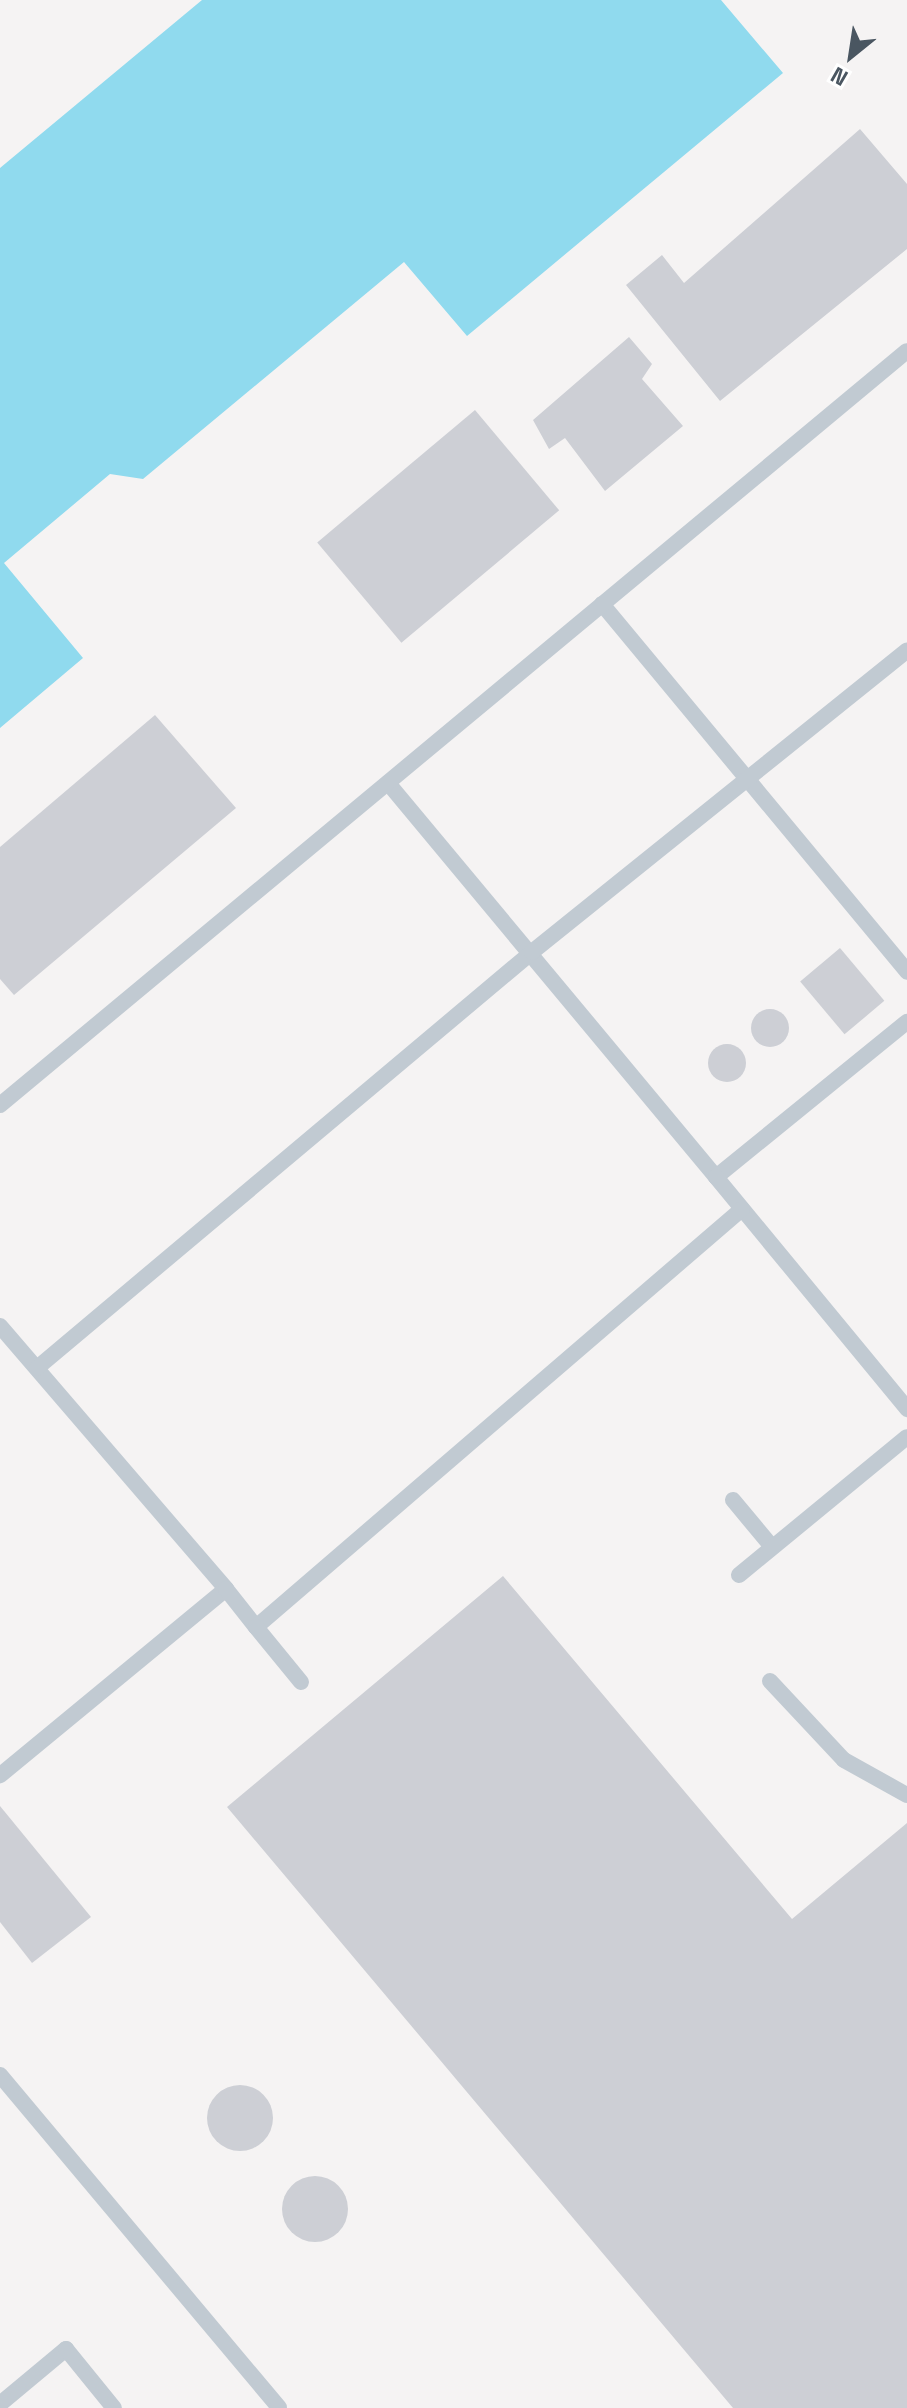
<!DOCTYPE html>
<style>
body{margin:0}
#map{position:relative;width:907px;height:2408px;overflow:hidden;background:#f5f3f3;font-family:"Space Grotesk",sans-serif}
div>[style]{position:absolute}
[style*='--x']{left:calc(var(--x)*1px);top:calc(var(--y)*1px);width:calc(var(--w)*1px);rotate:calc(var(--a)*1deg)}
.water>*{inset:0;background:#90daee}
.building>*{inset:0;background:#cdcfd5;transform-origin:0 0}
.round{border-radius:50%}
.service>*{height:16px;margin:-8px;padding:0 8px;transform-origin:8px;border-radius:8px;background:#c1cad2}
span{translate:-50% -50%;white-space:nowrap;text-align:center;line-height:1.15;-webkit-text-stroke:7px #fff;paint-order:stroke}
.north{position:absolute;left:811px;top:16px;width:80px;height:80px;-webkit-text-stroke:6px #fff;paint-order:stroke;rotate:210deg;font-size:22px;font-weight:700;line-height:32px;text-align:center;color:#4a5661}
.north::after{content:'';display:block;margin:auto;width:28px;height:36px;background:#4a5661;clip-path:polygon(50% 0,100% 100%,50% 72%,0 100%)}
</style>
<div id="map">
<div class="water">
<div style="clip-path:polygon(202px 0,721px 0,783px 73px,467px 336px,404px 262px,143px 479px,110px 474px,4px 563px,83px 658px,0 728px,0 168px)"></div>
</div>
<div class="building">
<div style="clip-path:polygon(860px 129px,907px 184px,907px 249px,720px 401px,626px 285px,662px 255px,684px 283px)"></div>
<div style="clip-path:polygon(629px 337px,652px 364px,642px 379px,683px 426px,605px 491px,565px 438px,549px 449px,533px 420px)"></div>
<div style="left:475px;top:410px;width:131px;height:206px;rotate:50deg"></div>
<div style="clip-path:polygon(155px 715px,236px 808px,14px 995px,0 979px,0 847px)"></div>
<div style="left:840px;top:948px;width:69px;height:52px;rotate:50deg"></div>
<div class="round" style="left:751px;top:1009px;width:38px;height:38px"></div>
<div class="round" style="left:708px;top:1044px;width:38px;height:38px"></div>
<div style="clip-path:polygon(503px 1576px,792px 1919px,907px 1823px,907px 2408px,733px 2408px,227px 1807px)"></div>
<div style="clip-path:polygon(0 1806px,91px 1917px,32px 1963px,0 1922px)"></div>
<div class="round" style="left:207px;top:2085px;width:66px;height:66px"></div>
<div class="round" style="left:282px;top:2176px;width:66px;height:66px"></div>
</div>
<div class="service">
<div style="--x:602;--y:604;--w:478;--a:50.3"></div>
<div style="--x:388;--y:783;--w:513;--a:50.22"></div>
<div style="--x:716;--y:1177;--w:246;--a:-39.1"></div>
<div style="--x:0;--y:1105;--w:1179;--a:-39.74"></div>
<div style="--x:716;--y:1177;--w:301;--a:50.5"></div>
<div style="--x:0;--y:1326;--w:347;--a:49.3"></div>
<div style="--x:226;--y:1589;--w:293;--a:140.5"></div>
<div style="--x:37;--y:1368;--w:647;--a:-40.04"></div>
<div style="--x:532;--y:952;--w:481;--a:-38.8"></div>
<div style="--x:733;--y:1500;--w:61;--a:50.3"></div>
<div style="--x:739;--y:1575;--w:217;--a:-39.4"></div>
<div style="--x:226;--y:1589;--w:48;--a:51.7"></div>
<div style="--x:256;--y:1627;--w:641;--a:-40.7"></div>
<div style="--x:256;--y:1627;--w:71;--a:50.7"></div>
<div style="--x:770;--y:1681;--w:108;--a:46.9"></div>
<div style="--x:844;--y:1760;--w:72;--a:29.1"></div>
<div style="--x:0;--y:2075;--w:434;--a:50"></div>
<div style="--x:0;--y:2404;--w:86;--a:-39.8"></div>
<div style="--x:66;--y:2349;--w:76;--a:50.9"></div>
</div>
<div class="north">N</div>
</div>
